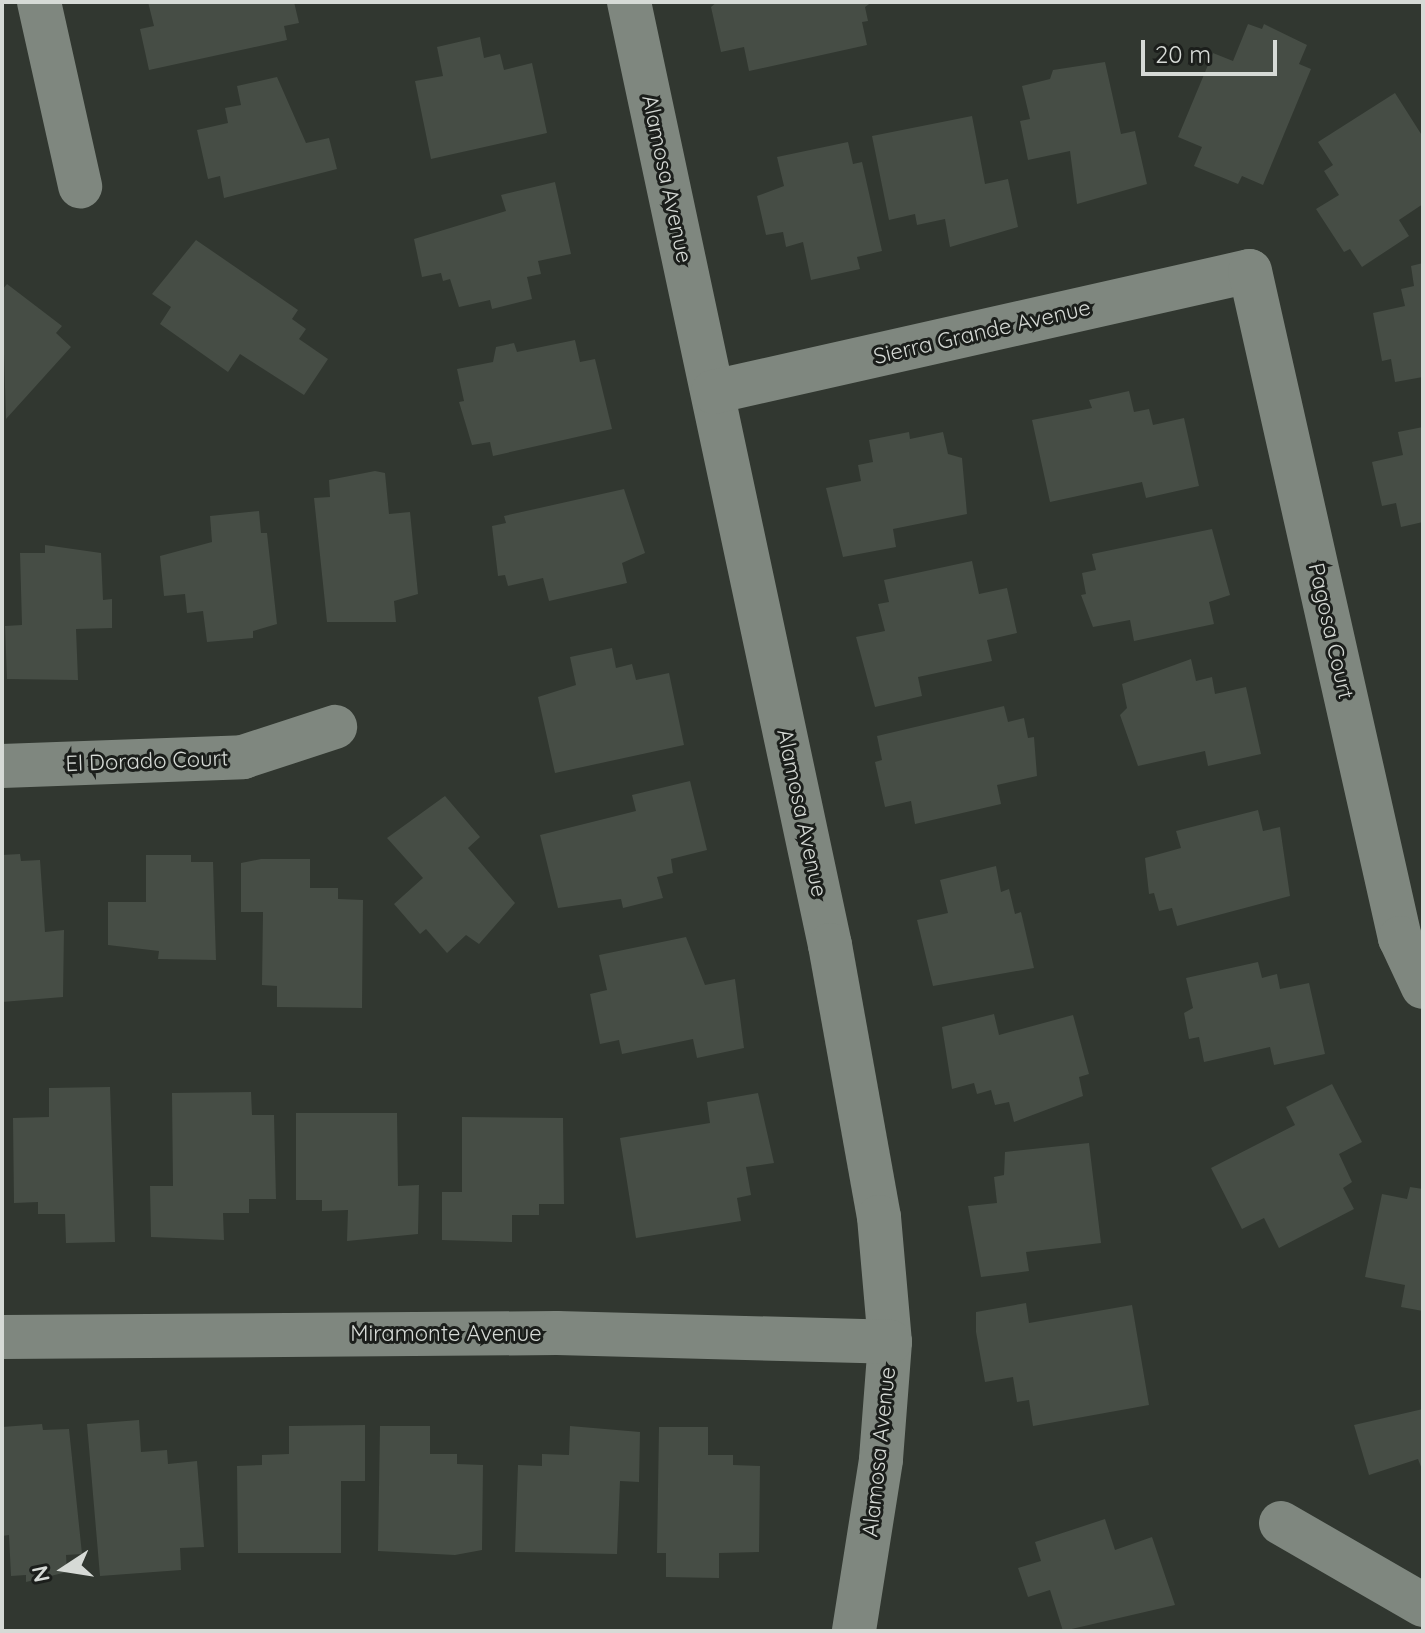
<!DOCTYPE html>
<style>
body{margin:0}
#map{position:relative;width:1425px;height:1633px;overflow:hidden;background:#313730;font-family:Quicksand,sans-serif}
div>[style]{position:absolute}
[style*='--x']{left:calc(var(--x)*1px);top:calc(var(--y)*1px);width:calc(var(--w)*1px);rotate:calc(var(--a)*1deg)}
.building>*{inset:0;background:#464d45}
.minor>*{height:44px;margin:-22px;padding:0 22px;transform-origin:22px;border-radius:22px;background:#7f877f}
span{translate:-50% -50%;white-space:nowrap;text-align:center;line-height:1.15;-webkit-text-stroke:6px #1b1e1b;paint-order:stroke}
.street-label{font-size:22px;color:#d6dad6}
.frame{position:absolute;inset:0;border:4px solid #d6dad6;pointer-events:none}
.north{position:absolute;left:24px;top:1529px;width:80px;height:80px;-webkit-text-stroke:6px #1b1e1b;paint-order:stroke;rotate:258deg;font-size:22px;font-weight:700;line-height:32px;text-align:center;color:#d6dad6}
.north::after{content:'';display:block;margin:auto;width:28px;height:36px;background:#d6dad6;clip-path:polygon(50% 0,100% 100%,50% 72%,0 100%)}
.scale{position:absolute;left:1141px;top:40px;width:136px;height:36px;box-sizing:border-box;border:4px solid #d6dad6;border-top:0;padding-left:10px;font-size:24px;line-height:28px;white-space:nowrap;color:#d6dad6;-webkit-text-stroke:6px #1b1e1b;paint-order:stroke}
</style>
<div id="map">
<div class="building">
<div style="clip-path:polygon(148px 2px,294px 2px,299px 23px,284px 26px,287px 40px,149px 70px,140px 29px,154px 26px)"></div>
<div style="clip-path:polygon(717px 2px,872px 2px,865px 7px,868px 21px,862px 22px,867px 45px,749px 71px,744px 47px,721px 52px,711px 7px)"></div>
<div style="clip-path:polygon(1248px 24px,1262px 29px,1264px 24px,1307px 45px,1299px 64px,1311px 69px,1263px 185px,1242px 176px,1238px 184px,1194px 166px,1202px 147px,1178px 137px,1213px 53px,1233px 61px)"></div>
<div style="clip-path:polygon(480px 37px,484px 58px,500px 54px,504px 70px,532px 63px,547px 133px,431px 159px,415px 81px,443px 76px,437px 47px)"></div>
<div style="clip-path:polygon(1105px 62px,1121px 134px,1135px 131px,1147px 184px,1077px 204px,1070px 151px,1028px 160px,1020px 121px,1030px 119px,1022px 86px,1050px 79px,1053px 70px)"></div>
<div style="clip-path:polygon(277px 77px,306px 143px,329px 138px,337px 169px,224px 198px,220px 176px,208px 179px,197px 130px,228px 123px,225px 108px,241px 105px,237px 86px)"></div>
<div style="clip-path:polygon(1395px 93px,1423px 137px,1423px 204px,1399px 220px,1409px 236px,1362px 267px,1350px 249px,1344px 252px,1316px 209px,1339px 195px,1324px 171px,1333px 165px,1318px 142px)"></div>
<div style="clip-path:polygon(972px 116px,985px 184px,1008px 179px,1018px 227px,950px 247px,945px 219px,917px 225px,915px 214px,889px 220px,872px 136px)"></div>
<div style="clip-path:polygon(848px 142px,853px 164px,862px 162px,882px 251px,857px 257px,860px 269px,811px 280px,803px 242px,786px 247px,783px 232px,766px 235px,757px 196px,784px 186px,777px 157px)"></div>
<div style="clip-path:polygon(555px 182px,571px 254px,538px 261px,541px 274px,527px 277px,532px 299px,492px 309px,490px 300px,459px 307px,450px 279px,443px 281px,441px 273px,422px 277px,414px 239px,506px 211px,501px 195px)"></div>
<div style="clip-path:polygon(196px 240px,298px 310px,292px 319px,306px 329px,299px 339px,328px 359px,304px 395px,240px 354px,228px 372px,160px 324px,171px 307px,152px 294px)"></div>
<div style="clip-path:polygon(1423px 263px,1423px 377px,1395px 382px,1391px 359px,1382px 361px,1373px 313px,1405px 306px,1401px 289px,1414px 286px,1411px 266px)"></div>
<div style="clip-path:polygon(7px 284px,62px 326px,56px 333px,71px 347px,6px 419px,2px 290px)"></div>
<div style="clip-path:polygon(575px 340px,580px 362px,595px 359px,612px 429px,493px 456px,490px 442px,472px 445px,459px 402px,464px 401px,457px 369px,493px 362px,496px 347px,514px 343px,517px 352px)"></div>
<div style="clip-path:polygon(1129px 391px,1134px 412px,1149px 409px,1153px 425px,1184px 418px,1199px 486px,1146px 498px,1142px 482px,1050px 502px,1032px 420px,1092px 408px,1089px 400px)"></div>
<div style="clip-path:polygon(1423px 427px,1423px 522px,1401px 527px,1396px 503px,1382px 506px,1372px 462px,1403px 455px,1398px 432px)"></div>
<div style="clip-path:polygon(909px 432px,910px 439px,943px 432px,948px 454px,962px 458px,967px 514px,893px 529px,896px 547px,843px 557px,826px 488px,861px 481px,858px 465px,873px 462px,869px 440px)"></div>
<div style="clip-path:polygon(375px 471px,385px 473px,389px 514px,410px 512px,418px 594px,394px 601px,396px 622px,327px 622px,314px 498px,330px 497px,329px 480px)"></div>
<div style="clip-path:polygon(624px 489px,645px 553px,622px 563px,627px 583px,549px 601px,543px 578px,508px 586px,505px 575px,498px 576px,492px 526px,506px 523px,504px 516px)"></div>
<div style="clip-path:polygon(259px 511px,261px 533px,267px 533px,277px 624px,253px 631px,253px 638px,207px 642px,203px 611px,187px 613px,185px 594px,164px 596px,160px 556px,212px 542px,210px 516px)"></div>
<div style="clip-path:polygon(1212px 529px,1230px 595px,1209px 602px,1214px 624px,1134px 641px,1130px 620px,1093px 627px,1081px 595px,1086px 594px,1082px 573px,1096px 570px,1092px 554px)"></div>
<div style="clip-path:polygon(45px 545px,101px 553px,103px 600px,112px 599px,112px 628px,76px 629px,78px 680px,7px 679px,5px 626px,22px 625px,20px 553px,45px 553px)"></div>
<div style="clip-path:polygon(972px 561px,979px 594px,1007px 588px,1017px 633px,987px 640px,992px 661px,918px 677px,922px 696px,875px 707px,856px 637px,885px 631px,878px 604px,889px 602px,884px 580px)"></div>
<div style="clip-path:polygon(612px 648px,616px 668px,632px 664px,636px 680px,669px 673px,684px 745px,555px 773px,538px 697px,576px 685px,570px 657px)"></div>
<div style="clip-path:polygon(1191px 659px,1196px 681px,1212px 677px,1215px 694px,1246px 687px,1261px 754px,1208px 766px,1205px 751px,1138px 766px,1120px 715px,1127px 708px,1122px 684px)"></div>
<div style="clip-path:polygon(1004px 706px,1008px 722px,1024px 718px,1028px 738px,1034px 737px,1037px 776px,997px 785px,1001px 804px,915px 824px,911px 801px,885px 807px,875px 762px,882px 760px,877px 736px)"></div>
<div style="clip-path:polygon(690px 781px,707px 850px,671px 859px,673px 873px,657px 877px,663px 898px,623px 908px,621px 899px,558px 908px,540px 835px,636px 811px,632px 795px)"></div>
<div style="clip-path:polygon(445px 796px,480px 837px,468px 848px,515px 903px,479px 944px,466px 935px,447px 953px,426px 929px,420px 934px,394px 904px,423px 878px,387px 838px)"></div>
<div style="clip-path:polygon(1258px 810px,1263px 831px,1280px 827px,1290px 896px,1177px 926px,1172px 908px,1159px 911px,1154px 893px,1149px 894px,1145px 858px,1181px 848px,1176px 831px)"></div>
<div style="clip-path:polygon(20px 854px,21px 861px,40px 860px,45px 932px,64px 930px,63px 997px,2px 1002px,2px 855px)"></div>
<div style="clip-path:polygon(146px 855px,191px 855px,191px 862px,213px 862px,216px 960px,158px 959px,159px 951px,108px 945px,108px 902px,146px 902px)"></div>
<div style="clip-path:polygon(261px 859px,310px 859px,310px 888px,338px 888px,338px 899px,363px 900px,362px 1008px,277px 1007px,277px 986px,262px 985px,263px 912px,241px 912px,241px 863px)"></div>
<div style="clip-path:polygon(996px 866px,1001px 892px,1009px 889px,1015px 914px,1021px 912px,1034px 968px,933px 986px,917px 920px,948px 913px,940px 880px)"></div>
<div style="clip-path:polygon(686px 937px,705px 985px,735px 979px,744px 1048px,697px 1058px,693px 1039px,622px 1054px,619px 1040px,600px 1044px,590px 994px,607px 990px,599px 955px)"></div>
<div style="clip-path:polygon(1258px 962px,1262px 978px,1277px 974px,1280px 989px,1309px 983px,1325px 1054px,1274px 1065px,1270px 1047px,1204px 1062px,1199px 1037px,1189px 1039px,1184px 1013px,1193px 1008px,1186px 978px)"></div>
<div style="clip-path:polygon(994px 1014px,999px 1035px,1073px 1015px,1089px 1074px,1079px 1077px,1083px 1096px,1014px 1122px,1009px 1102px,995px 1105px,991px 1090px,977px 1094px,974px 1083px,952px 1089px,942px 1027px)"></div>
<div style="clip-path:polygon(1332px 1084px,1362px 1142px,1339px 1154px,1352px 1182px,1343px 1188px,1354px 1209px,1279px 1248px,1264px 1218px,1242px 1229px,1211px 1168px,1295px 1125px,1286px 1107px)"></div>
<div style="clip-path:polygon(110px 1087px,115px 1242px,66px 1243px,65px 1214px,38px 1214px,38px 1202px,14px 1203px,13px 1118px,49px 1117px,49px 1088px)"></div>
<div style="clip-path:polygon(251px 1092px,252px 1115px,274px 1115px,276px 1199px,249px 1199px,249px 1213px,223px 1213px,224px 1240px,151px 1237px,150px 1186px,173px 1186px,172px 1093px)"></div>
<div style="clip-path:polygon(758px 1093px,774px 1163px,746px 1167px,751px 1195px,737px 1198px,741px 1221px,636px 1238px,620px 1138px,710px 1123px,707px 1102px)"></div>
<div style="clip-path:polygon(296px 1113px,397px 1113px,398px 1186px,419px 1185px,418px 1234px,347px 1241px,348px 1210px,322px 1211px,322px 1200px,296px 1200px)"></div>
<div style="clip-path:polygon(462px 1117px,563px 1118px,564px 1204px,539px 1204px,539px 1215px,512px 1215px,512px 1242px,442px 1240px,442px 1192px,462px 1192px)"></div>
<div style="clip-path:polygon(1089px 1143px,1101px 1243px,1026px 1252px,1029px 1271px,981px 1277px,968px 1206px,997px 1203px,994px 1177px,1004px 1175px,1005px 1152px)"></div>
<div style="clip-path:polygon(1410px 1187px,1423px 1189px,1423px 1311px,1401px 1307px,1405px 1285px,1365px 1277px,1382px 1194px,1407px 1199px)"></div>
<div style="clip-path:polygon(1026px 1303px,1029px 1323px,1132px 1305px,1149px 1405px,1033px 1426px,1029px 1400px,1017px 1402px,1013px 1377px,985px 1382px,976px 1332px,976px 1312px)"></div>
<div style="clip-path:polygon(1423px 1409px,1423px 1472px,1418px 1459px,1369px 1475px,1354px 1425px)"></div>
<div style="clip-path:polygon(139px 1420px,141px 1452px,167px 1450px,168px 1464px,197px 1461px,204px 1547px,180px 1548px,181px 1570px,100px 1576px,87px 1424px)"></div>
<div style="clip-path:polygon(42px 1424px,43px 1430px,69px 1429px,82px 1554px,66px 1555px,67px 1572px,26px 1582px,26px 1575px,11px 1576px,9px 1535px,2px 1536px,2px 1427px)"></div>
<div style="clip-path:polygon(365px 1425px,365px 1481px,341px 1481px,341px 1553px,238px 1553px,237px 1466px,262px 1465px,262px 1455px,289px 1454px,289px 1426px)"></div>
<div style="clip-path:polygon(380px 1426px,430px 1426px,430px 1454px,457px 1454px,457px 1464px,483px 1465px,482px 1550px,455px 1555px,378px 1551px)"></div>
<div style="clip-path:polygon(570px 1426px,640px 1432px,639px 1482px,620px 1481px,617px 1554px,515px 1552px,518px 1465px,542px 1466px,542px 1454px,569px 1455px)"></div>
<div style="clip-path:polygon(659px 1427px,708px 1427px,708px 1455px,733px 1455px,733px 1465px,760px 1466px,759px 1552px,719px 1553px,719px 1578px,666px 1577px,666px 1553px,657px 1553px)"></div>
<div style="clip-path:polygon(1105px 1519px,1115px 1550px,1152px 1537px,1175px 1605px,1063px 1631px,1050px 1590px,1028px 1597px,1018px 1568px,1041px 1561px,1035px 1542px)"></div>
</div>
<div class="minor">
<div style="--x:39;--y:2;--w:189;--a:77.4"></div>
<div style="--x:629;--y:2;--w:964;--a:77.97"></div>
<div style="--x:830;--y:945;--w:276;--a:79.8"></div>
<div style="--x:879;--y:1217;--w:125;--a:85"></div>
<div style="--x:890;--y:1342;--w:118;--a:94.4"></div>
<div style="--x:881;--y:1460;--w:173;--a:99"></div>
<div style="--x:713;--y:392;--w:550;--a:-12.7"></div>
<div style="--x:1250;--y:271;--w:684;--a:77.33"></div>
<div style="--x:1400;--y:938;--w:54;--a:64.9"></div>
<div style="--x:2;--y:766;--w:241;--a:-2.1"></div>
<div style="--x:243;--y:757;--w:97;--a:-18.1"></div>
<div style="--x:2;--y:1337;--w:555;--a:-0.41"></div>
<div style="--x:557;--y:1333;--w:333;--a:1.5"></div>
<div style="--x:1281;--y:1523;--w:164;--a:30"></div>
</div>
<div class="street-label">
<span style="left:667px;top:179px;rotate:78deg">Alamosa Avenue</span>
<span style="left:982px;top:332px;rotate:-13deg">Sierra Grande Avenue</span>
<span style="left:1331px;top:631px;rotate:77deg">Pagosa Court</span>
<span style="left:147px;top:761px;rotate:-2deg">El Dorado Court</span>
<span style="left:802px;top:813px;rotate:78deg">Alamosa Avenue</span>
<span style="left:446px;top:1334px">Miramonte Avenue</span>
<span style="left:879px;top:1452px;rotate:-84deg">Alamosa Avenue</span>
</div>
<div class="frame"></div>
<div class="north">N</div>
<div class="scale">20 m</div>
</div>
